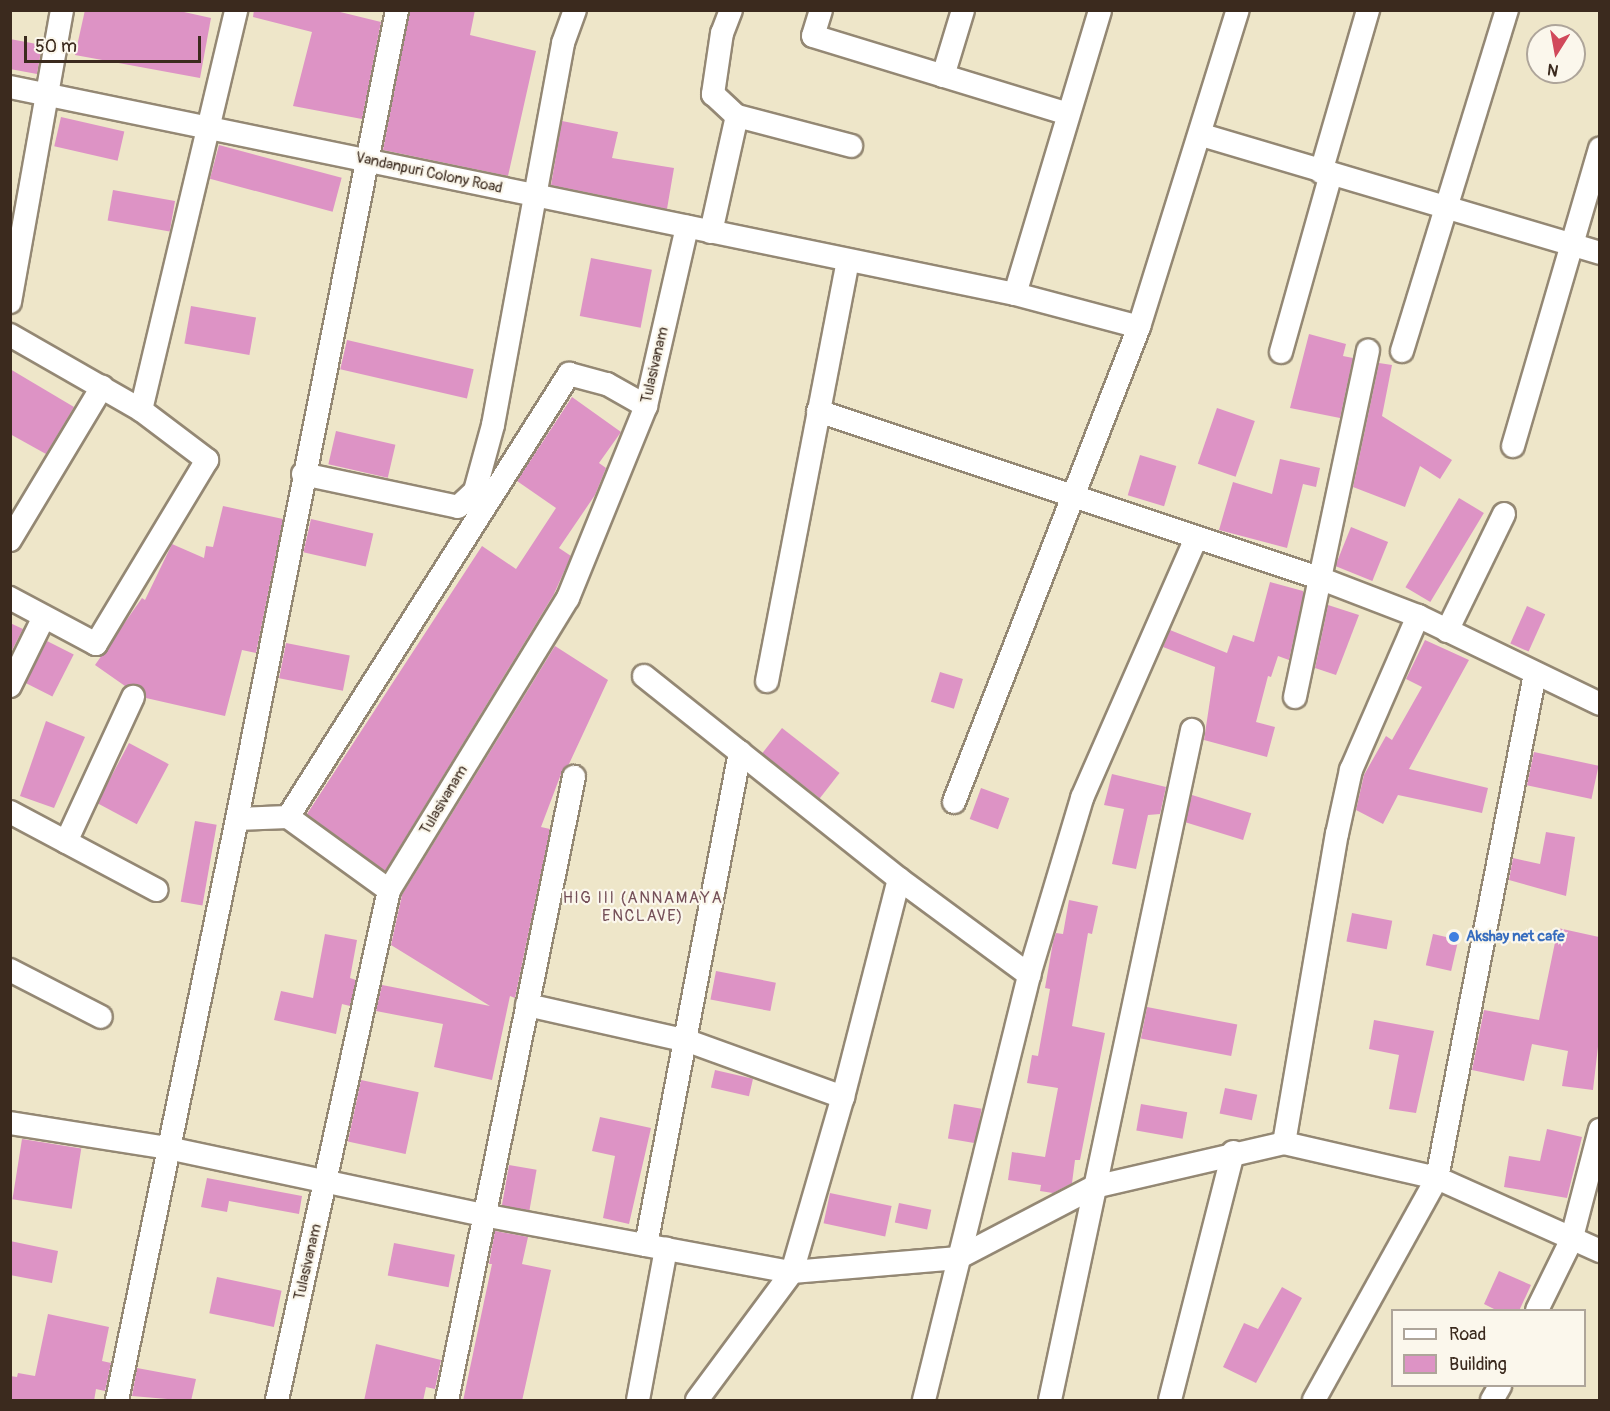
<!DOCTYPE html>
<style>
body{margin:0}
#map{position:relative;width:1610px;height:1411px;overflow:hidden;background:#eee6c9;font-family:Pangolin,sans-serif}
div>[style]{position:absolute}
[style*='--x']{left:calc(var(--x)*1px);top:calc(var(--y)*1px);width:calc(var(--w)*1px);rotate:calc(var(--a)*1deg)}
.building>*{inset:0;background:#dd93c5;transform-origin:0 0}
.roads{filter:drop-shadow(2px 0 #948874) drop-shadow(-2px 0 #948874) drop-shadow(0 2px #948874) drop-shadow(0 -2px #948874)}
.street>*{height:22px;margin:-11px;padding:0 11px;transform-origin:11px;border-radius:11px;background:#fff}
.dots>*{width:16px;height:16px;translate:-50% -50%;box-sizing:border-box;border:3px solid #fbf7ec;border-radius:50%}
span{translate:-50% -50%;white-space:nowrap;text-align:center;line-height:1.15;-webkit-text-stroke:4.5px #fbf7ec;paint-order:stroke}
.street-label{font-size:15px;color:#3b2a1e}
.shop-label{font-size:15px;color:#366cbe;font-weight:700}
.left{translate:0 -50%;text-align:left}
.neighbourhood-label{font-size:16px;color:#744f58;letter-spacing:1.5px}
.frame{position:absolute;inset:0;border:12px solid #3b2a1e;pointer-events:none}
.legend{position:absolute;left:1391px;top:1309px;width:195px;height:78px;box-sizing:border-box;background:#fbf7ec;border:2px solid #aea59a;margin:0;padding:8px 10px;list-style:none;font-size:18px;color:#3b2a1e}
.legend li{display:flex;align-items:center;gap:12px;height:30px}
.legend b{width:30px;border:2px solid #aea59a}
.north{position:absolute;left:1526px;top:24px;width:60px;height:60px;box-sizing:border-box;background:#fbf7ec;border:2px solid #aea59a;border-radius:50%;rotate:191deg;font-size:16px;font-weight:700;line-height:24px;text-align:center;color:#3b2a1e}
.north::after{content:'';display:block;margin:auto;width:21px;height:27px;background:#d1495b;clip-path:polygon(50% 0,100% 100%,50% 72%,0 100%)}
.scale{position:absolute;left:24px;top:36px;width:177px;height:27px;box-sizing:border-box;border:3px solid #3b2a1e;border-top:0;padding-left:8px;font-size:18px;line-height:21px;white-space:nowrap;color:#3b2a1e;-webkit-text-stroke:4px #fbf7ec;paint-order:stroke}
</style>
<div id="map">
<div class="building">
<div style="clip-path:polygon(85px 10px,175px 10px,211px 18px,200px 78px,75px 55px)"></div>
<div style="clip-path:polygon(254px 10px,332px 10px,381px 22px,362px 119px,293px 106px,312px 32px,253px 17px)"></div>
<div style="clip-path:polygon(410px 10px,475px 10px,470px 35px,536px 51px,508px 176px,383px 150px)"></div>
<div style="clip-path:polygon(10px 39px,42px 45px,37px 74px,10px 69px)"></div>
<div style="left:61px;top:117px;width:65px;height:30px;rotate:13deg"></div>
<div style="clip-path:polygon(562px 121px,618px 132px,612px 158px,674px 168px,667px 209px,551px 185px)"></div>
<div style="left:219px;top:145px;width:127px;height:35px;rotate:15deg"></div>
<div style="left:113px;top:190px;width:63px;height:31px;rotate:10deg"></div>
<div style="left:591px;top:258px;width:62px;height:59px;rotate:11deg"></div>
<div style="left:191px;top:306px;width:66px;height:38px;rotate:10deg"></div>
<div style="clip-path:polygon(1309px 334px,1346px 344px,1343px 356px,1353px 358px,1340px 418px,1290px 408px)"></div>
<div style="left:347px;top:340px;width:130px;height:30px;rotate:13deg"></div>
<div style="clip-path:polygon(1379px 363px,1392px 365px,1382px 416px,1452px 460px,1440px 479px,1420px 466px,1405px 507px,1353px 487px)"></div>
<div style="clip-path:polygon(10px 369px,74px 407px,46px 454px,10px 434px)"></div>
<div style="clip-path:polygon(572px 397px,621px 432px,599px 463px,606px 468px,595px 495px,559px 548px,571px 556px,554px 594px,385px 871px,307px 814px,482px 546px,516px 569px,556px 508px,517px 481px)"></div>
<div style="left:1217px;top:408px;width:40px;height:59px;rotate:19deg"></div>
<div style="left:336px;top:431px;width:61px;height:34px;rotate:13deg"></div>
<div style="left:1140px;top:455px;width:38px;height:42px;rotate:17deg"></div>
<div style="clip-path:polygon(1280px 459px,1320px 468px,1316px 487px,1303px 484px,1287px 548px,1219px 530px,1233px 482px,1272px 494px)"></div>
<div style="left:1459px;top:498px;width:29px;height:104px;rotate:31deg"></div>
<div style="clip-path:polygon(223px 506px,283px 519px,256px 653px,242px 650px,225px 716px,146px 698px,139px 685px,125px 686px,95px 665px,142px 598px,145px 600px,172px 544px,204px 558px,206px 546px,213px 547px)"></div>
<div style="left:311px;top:519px;width:64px;height:34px;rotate:13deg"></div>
<div style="left:1351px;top:527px;width:40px;height:42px;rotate:22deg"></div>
<div style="clip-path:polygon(1270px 582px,1303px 591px,1303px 596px,1289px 660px,1278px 656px,1271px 677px,1268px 676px,1256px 722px,1275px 727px,1267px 757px,1204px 740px,1215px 667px,1163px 647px,1170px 630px,1227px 653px,1233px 635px,1254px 642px)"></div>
<div style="clip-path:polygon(1328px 605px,1359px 615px,1336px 675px,1315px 668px)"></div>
<div style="left:1527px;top:606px;width:20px;height:41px;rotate:24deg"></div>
<div style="clip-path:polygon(10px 623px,23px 629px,10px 654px)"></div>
<div style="clip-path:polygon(1425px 640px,1469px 660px,1409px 769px,1488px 788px,1482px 813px,1398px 795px,1383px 824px,1356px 810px,1364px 775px,1386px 736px,1392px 740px,1422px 687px,1406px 679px)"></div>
<div style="left:47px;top:641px;width:30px;height:47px;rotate:27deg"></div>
<div style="left:286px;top:643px;width:65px;height:36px;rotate:11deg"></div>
<div style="clip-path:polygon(555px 646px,608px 680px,569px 764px,561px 774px,541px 827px,550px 829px,515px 998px,510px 996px,492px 1080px,434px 1067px,443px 1024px,376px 1011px,382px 985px,490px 1006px,391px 945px,402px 895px)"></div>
<div style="left:940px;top:672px;width:24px;height:31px;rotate:17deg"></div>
<div style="clip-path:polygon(46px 721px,85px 737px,54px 808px,20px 796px)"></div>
<div style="left:782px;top:728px;width:73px;height:32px;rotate:38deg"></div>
<div style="left:129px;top:743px;width:45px;height:68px;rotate:28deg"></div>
<div style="left:1534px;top:752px;width:66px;height:34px;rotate:12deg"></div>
<div style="clip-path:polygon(1112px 774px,1166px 787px,1160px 814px,1148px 815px,1136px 869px,1112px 864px,1124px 809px,1104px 805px)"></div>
<div style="left:981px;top:788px;width:30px;height:33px;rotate:20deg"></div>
<div style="left:1192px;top:795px;width:62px;height:28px;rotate:17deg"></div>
<div style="left:195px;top:821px;width:22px;height:82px;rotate:10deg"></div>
<div style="clip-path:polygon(1546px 832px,1575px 837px,1566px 896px,1509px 880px,1513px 858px,1540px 864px)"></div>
<div style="clip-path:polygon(1069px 900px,1098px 906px,1092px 934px,1088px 933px,1072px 1026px,1105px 1033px,1080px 1160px,1075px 1160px,1072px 1183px,1053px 1193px,1040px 1191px,1041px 1185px,1008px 1180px,1012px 1152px,1045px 1157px,1058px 1088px,1027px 1083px,1032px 1055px,1038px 1056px,1050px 989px,1045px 988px,1053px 942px,1056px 933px,1063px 934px)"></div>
<div style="left:1352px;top:913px;width:41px;height:29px;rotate:11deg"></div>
<div style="clip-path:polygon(1558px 928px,1599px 937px,1599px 1038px,1593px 1090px,1562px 1086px,1568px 1051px,1532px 1044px,1524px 1081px,1472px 1070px,1484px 1010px,1539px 1020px)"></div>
<div style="clip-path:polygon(325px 934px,357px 940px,350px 978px,356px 980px,350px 1006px,342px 1004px,336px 1034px,274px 1020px,281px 991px,313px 998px)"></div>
<div style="left:1433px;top:934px;width:26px;height:32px;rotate:13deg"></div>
<div style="left:716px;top:971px;width:61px;height:29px;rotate:11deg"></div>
<div style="left:1147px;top:1007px;width:92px;height:32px;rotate:11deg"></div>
<div style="clip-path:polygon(1374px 1020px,1434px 1031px,1416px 1113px,1389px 1109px,1399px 1055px,1369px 1049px)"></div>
<div style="left:715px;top:1070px;width:39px;height:18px;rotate:13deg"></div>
<div style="left:361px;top:1080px;width:59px;height:63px;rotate:12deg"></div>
<div style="left:1225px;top:1088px;width:33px;height:26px;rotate:12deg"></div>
<div style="left:954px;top:1104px;width:28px;height:35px;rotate:10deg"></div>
<div style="left:1141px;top:1104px;width:47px;height:27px;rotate:10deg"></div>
<div style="clip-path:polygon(600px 1117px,651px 1128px,629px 1224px,603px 1218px,615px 1156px,592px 1151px)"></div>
<div style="clip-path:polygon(1547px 1129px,1582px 1137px,1567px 1198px,1504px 1187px,1509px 1156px,1540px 1161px)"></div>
<div style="left:22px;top:1139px;width:60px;height:61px;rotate:9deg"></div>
<div style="left:509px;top:1165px;width:28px;height:41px;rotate:10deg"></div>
<div style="clip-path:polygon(207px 1178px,302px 1196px,299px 1214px,229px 1201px,227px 1212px,201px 1207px)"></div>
<div style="left:830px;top:1193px;width:63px;height:31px;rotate:12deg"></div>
<div style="left:899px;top:1203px;width:33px;height:20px;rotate:12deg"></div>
<div style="clip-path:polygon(495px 1231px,528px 1237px,522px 1264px,551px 1270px,522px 1401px,463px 1401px,492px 1264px,489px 1264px)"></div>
<div style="clip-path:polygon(10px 1241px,58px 1251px,52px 1283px,10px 1275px)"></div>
<div style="left:394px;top:1243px;width:62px;height:33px;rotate:11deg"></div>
<div style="clip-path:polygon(1499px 1271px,1531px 1285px,1519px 1311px,1498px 1311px,1484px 1304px)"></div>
<div style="left:217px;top:1277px;width:66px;height:37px;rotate:12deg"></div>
<div style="clip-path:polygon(1282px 1287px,1302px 1298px,1256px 1383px,1223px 1367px,1244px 1323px,1258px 1329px)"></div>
<div style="clip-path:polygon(48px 1314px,109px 1327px,102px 1361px,111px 1363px,105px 1391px,96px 1389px,94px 1401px,10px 1401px,10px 1376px,17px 1377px,18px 1373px,35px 1376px)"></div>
<div style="clip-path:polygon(376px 1344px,441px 1360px,435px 1389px,426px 1387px,423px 1401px,364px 1401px)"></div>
<div style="clip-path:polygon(137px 1368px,196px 1379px,191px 1401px,132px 1396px)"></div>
</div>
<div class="roads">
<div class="street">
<div style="--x:731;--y:10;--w:25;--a:111"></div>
<div style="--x:722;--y:33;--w:62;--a:98.4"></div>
<div style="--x:713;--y:94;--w:33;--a:43"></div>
<div style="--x:737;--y:116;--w:118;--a:14.7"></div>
<div style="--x:821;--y:10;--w:27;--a:107"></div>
<div style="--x:813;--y:36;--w:267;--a:17"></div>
<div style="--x:943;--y:76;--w:69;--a:-73.1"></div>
<div style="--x:10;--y:87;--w:1026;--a:11.64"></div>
<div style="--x:1015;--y:294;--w:128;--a:14.9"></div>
<div style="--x:1139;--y:327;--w:332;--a:-72.7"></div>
<div style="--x:1202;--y:135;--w:415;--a:16.5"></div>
<div style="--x:1321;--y:172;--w:169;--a:-73.8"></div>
<div style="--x:711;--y:232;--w:119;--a:-77.4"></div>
<div style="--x:1015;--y:294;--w:296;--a:-73.3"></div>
<div style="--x:10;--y:302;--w:297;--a:-79.9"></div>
<div style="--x:10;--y:335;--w:151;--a:29.8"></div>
<div style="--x:141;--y:410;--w:83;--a:37.1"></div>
<div style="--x:207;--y:460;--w:215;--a:121.1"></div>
<div style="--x:96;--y:644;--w:98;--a:-151.9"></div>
<div style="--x:1402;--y:351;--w:357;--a:-72.9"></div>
<div style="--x:1281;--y:352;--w:185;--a:-74.3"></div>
<div style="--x:141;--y:410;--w:411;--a:-76.6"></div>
<div style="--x:818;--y:411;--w:528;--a:18.43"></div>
<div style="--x:1319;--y:578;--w:106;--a:21"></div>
<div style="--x:1418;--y:616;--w:202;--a:25.8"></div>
<div style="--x:1513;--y:446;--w:310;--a:-73.7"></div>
<div style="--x:303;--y:474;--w:158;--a:12"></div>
<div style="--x:458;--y:507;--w:23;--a:-43"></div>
<div style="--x:475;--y:491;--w:68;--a:-74.7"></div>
<div style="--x:493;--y:425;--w:388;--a:-79.6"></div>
<div style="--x:563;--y:43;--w:35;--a:-70"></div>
<div style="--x:10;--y:540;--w:179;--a:-59"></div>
<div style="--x:1447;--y:631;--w:130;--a:-64"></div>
<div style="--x:644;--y:676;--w:326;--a:38.5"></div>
<div style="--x:899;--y:879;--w:162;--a:36.4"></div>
<div style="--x:767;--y:681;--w:427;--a:-79.1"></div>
<div style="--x:10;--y:686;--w:77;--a:-63.8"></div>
<div style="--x:1295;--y:697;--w:354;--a:-78.1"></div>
<div style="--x:954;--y:802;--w:510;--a:-68.72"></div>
<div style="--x:10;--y:812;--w:166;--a:28"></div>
<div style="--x:288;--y:817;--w:525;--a:-57.61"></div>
<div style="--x:569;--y:374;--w:39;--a:15"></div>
<div style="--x:607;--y:384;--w:45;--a:29.4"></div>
<div style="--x:237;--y:819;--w:51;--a:-2.2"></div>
<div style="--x:288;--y:817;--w:125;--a:35.9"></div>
<div style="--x:66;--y:842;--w:160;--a:-65.2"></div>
<div style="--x:10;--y:970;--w:102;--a:27.3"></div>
<div style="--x:527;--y:1005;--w:165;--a:12.6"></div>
<div style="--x:688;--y:1041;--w:165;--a:19.9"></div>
<div style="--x:10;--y:1123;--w:160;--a:9"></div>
<div style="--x:168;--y:1148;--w:322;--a:12"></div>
<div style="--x:483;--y:1215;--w:314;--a:10.5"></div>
<div style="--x:792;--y:1272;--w:167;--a:-4.8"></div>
<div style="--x:958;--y:1258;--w:153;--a:-27.6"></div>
<div style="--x:1094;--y:1187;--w:195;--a:-13"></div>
<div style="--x:1284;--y:1143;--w:157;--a:12.9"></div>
<div style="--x:1437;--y:1178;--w:179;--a:24.1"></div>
<div style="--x:1284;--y:1143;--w:314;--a:-80.3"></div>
<div style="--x:1337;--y:834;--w:66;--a:-77.7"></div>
<div style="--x:1351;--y:770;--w:168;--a:-66.5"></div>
<div style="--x:646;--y:1245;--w:502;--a:-79.21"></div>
<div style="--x:1537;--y:1310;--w:77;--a:-63.8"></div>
<div style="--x:1571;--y:1241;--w:115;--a:-75.4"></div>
<div style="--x:117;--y:1400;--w:593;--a:-78.33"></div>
<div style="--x:237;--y:819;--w:825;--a:-78.81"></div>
<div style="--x:277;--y:1400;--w:522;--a:-77.61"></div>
<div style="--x:389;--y:890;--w:342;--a:-58.5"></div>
<div style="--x:568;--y:598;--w:207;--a:-67.9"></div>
<div style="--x:646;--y:406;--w:184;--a:-77.1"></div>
<div style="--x:447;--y:1400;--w:636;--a:-78.48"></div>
<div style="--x:638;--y:1400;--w:154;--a:-79.5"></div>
<div style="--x:697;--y:1400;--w:159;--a:-53.4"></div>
<div style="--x:792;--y:1272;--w:182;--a:-73.8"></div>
<div style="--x:843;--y:1097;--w:225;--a:-75.6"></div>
<div style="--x:924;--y:1400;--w:438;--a:-76.1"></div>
<div style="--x:1029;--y:975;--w:185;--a:-73.3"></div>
<div style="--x:1082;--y:798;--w:284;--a:-66.3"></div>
<div style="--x:1050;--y:1400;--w:685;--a:-78.03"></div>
<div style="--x:1170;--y:1400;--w:256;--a:-75.7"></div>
<div style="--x:1314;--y:1400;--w:254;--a:-61"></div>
<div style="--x:1437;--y:1178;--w:513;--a:-79"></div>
<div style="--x:1492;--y:1400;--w:16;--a:-60"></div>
</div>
</div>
<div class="dots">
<div style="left:1454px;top:937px;background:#3f7fe0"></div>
</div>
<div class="street-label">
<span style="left:429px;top:173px;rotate:12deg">Vandanpuri Colony Road</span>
<span style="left:655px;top:365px;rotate:-77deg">Tulasivanam</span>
<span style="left:444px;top:800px;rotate:-59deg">Tulasivanam</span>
<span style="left:308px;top:1262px;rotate:-77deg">Tulasivanam</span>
</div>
<div class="shop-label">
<span class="left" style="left:1466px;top:937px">Akshay net cafe</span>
</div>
<div class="neighbourhood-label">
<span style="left:643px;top:907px">HIG III (ANNAMAYA<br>ENCLAVE)</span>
</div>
<div class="frame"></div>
<ul class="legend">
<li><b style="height:8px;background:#fff"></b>Road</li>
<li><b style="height:16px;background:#dd93c5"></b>Building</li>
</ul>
<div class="north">N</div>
<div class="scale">50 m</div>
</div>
